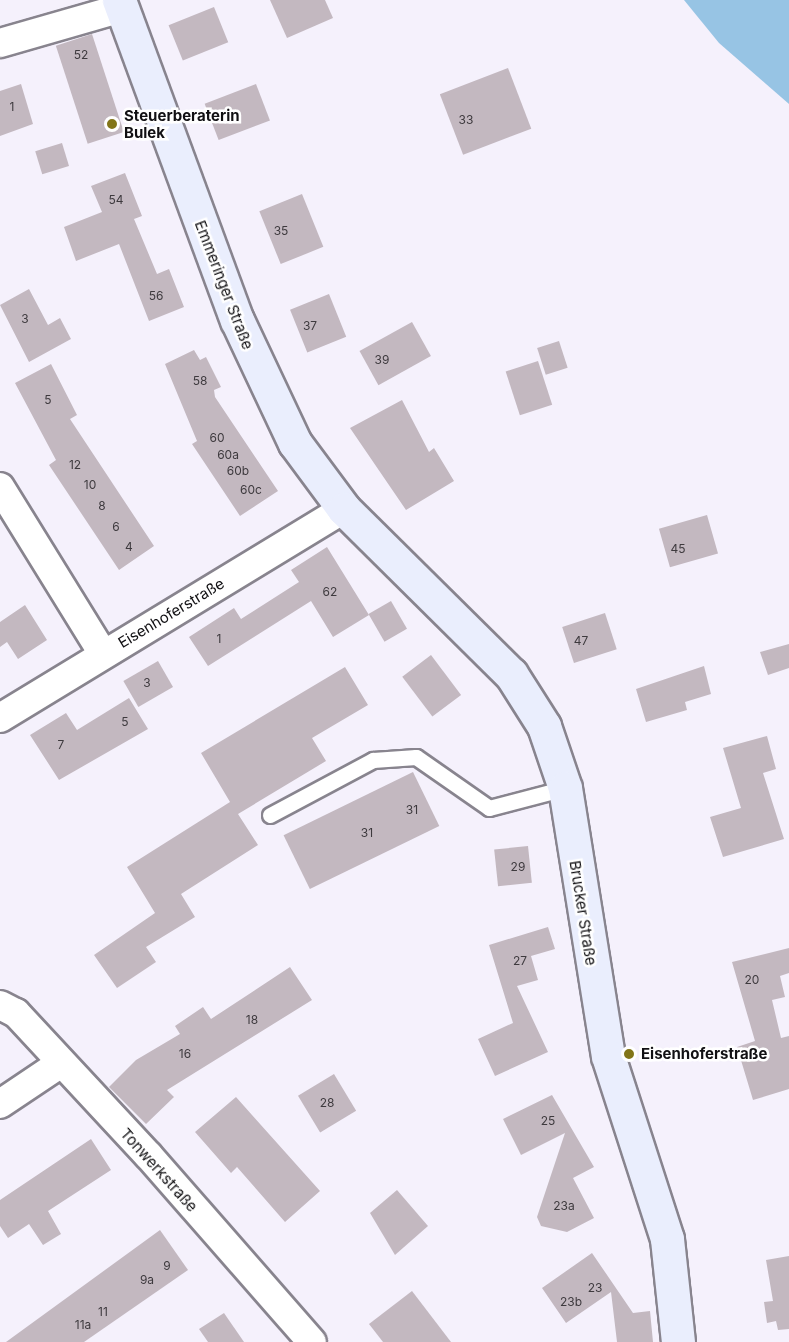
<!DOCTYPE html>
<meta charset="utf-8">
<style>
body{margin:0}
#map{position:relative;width:789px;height:1342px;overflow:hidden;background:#f5f1fc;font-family:Inter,sans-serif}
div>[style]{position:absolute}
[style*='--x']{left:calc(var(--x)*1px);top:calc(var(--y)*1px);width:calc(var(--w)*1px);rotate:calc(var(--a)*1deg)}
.water>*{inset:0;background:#97c4e4}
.building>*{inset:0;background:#c3b8c0;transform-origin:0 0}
.roads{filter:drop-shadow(2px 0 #88848e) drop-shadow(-2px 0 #88848e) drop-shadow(0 2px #88848e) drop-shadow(0 -2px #88848e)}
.lane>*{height:15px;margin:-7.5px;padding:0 7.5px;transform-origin:7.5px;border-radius:7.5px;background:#fff}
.street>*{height:28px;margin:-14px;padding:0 14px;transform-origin:14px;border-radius:14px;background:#fff}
.secondary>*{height:33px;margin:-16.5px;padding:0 16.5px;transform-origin:16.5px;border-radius:16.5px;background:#eaeefd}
.dots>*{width:16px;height:16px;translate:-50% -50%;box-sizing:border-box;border:3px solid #fff;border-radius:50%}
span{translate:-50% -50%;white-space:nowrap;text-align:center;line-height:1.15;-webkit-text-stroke:5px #fff;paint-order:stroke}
.number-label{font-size:12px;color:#3e3a3e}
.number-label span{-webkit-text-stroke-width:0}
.poi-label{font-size:15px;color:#111013;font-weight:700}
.left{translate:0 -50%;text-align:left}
.street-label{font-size:15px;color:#111013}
</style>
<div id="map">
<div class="water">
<div style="clip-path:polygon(684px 0,789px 0,789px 104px,719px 43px)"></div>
</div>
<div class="building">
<div style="clip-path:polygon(270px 0,325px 0,333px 18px,287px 38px)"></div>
<div style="left:214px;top:7px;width:38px;height:49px;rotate:68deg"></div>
<div style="left:92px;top:34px;width:103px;height:38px;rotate:72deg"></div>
<div style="left:508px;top:68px;width:65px;height:73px;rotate:69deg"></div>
<div style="clip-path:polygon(21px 84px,33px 124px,0 136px,0 91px)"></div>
<div style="left:256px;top:84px;width:39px;height:55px;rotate:69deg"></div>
<div style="left:62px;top:143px;width:24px;height:28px;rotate:73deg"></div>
<div style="clip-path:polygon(125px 173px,142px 216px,134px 219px,157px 274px,169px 269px,184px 307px,149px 321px,119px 244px,76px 261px,64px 227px,102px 212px,91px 186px)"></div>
<div style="left:302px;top:194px;width:57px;height:46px;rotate:68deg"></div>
<div style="clip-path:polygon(29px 289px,48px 325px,60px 318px,71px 339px,29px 362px,0 305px)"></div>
<div style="left:329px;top:294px;width:46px;height:42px;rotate:68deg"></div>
<div style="left:412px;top:322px;width:39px;height:60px;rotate:61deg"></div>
<div style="left:559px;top:341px;width:28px;height:23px;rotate:72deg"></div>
<div style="clip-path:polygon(194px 350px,200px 360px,206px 357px,221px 387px,214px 390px,215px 397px,278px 491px,240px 516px,192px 444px,197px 441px,165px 364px)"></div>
<div style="left:538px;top:361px;width:46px;height:34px;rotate:72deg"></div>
<div style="clip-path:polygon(51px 364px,77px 415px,70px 419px,154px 546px,119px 570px,49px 465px,56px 460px,15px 383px)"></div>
<div style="clip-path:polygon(402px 400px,429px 452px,434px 448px,454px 481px,406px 510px,350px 428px)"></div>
<div style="left:707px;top:515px;width:40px;height:50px;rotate:74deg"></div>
<div style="clip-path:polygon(327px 547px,369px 615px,333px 637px,311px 601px,208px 666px,189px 637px,234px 608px,241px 619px,299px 582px,291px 570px)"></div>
<div style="left:391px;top:601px;width:32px;height:26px;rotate:60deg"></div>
<div style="clip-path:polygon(25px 605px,47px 640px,18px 659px,7px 642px,0 647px,0 622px)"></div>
<div style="left:605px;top:613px;width:38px;height:45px;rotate:72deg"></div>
<div style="clip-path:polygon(789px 644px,789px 668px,768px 675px,760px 652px)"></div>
<div style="left:431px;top:655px;width:50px;height:36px;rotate:53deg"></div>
<div style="left:158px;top:661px;width:30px;height:40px;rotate:60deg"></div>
<div style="clip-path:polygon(704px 666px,711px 694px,685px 702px,687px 710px,646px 722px,636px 689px)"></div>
<div style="clip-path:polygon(345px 667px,368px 705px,312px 738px,326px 761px,238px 814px,258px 845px,181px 894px,195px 917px,146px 947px,156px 962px,117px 988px,94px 955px,155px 913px,127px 867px,230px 802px,201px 753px)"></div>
<div style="clip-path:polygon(129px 698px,148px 729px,59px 780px,30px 735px,66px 713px,77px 730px)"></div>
<div style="clip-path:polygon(767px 736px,776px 769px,763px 773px,784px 839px,723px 857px,710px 817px,741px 808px,723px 748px)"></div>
<div style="left:413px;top:772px;width:60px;height:144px;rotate:64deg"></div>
<div style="left:528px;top:846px;width:37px;height:34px;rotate:84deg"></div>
<div style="clip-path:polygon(548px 927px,555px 949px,531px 956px,538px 980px,517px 986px,548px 1052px,495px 1076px,478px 1039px,513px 1023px,489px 945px)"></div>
<div style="clip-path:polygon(789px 948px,789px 973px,780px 976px,785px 997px,772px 1000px,781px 1038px,789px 1036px,789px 1089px,753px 1100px,737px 1047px,755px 1041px,732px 962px)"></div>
<div style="clip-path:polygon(290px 967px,312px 1000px,167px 1090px,174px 1097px,146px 1124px,109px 1087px,136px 1060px,180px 1034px,175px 1026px,203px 1007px,211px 1019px)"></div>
<div style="left:334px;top:1074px;width:43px;height:42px;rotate:59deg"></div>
<div style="clip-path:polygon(552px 1095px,594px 1167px,573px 1178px,594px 1218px,567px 1232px,541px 1226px,537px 1217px,565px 1133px,521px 1155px,503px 1119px)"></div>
<div style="clip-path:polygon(236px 1097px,320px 1191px,285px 1222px,237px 1167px,231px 1173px,195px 1132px)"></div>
<div style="clip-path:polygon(91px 1139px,111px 1170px,48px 1211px,61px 1234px,43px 1245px,29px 1224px,8px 1238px,0 1226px,0 1200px)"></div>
<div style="clip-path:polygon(397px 1190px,428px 1226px,395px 1255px,370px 1213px)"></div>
<div style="clip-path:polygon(160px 1230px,188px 1270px,84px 1342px,6px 1342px)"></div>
<div style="clip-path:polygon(592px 1253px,633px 1313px,650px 1311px,653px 1342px,617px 1342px,611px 1292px,566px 1323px,542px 1288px)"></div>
<div style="clip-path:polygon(789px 1256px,789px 1329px,778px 1330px,776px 1321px,767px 1323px,764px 1302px,773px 1301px,766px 1260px)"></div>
<div style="clip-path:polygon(412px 1291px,451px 1342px,383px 1342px,369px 1324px)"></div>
<div style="clip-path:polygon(224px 1313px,244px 1342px,208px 1342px,199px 1329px)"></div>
</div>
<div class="roads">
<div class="lane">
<div style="--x:270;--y:815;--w:117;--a:-28.1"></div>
<div style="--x:373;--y:760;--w:43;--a:-4"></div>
<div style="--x:416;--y:757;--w:89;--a:34.9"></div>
<div style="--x:489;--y:808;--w:79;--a:-14.7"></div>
</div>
<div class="street">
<div style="--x:0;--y:43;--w:127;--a:-16"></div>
<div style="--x:0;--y:487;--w:196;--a:58.3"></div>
<div style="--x:0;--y:718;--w:403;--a:-31.3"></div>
<div style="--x:0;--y:1005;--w:18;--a:27"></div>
<div style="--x:16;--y:1013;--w:195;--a:47.1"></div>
<div style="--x:149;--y:1156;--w:247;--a:48.8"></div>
<div style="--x:0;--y:1104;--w:73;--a:-33.9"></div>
</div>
<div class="secondary">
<div style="--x:119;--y:0;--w:341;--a:69.8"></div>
<div style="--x:237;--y:320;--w:136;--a:64.8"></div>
<div style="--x:295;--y:443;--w:82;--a:53.4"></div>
<div style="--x:344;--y:509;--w:235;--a:44.7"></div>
<div style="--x:511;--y:674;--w:62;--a:57.6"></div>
<div style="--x:544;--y:726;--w:65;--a:71.3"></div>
<div style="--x:565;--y:788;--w:271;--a:80.9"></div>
<div style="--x:608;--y:1056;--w:192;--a:72.1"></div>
<div style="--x:667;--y:1239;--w:104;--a:83.9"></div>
</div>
</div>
<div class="dots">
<div style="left:112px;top:124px;background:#827518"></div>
<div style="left:629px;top:1054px;background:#827518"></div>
</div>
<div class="number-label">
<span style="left:81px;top:55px">52</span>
<span style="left:12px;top:107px">1</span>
<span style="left:466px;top:120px">33</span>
<span style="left:116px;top:200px">54</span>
<span style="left:281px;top:231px">35</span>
<span style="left:156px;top:296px">56</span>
<span style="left:25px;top:319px">3</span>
<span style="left:310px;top:326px">37</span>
<span style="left:382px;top:360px">39</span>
<span style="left:200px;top:381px">58</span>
<span style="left:48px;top:400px">5</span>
<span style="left:217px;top:438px">60</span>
<span style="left:228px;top:455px">60a</span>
<span style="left:75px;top:465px">12</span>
<span style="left:238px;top:471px">60b</span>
<span style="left:90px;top:485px">10</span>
<span style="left:251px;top:490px">60c</span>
<span style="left:102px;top:506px">8</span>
<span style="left:116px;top:527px">6</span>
<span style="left:129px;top:547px">4</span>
<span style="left:678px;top:549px">45</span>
<span style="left:330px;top:592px">62</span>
<span style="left:219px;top:639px">1</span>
<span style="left:581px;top:641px">47</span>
<span style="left:147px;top:683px">3</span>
<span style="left:125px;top:722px">5</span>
<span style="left:61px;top:745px">7</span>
<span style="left:412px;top:810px">31</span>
<span style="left:367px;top:833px">31</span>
<span style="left:518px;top:867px">29</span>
<span style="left:520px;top:961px">27</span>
<span style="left:752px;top:980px">20</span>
<span style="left:252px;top:1020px">18</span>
<span style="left:185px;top:1054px">16</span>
<span style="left:327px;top:1103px">28</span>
<span style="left:548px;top:1121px">25</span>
<span style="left:564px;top:1206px">23a</span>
<span style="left:167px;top:1266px">9</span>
<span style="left:147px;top:1280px">9a</span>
<span style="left:595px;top:1288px">23</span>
<span style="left:571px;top:1302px">23b</span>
<span style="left:103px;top:1312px">11</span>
<span style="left:83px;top:1325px">11a</span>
</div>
<div class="poi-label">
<span class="left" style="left:124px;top:124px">Steuerberaterin<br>Bulek</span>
<span class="left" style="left:641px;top:1054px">Eisenhoferstraße</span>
</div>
<div class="street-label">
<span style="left:224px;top:285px;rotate:69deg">Emmeringer Straße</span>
<span style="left:171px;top:613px;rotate:-31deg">Eisenhoferstraße</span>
<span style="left:583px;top:913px;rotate:81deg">Brucker Straße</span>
<span style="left:159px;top:1170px;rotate:48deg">Tonwerkstraße</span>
</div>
</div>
